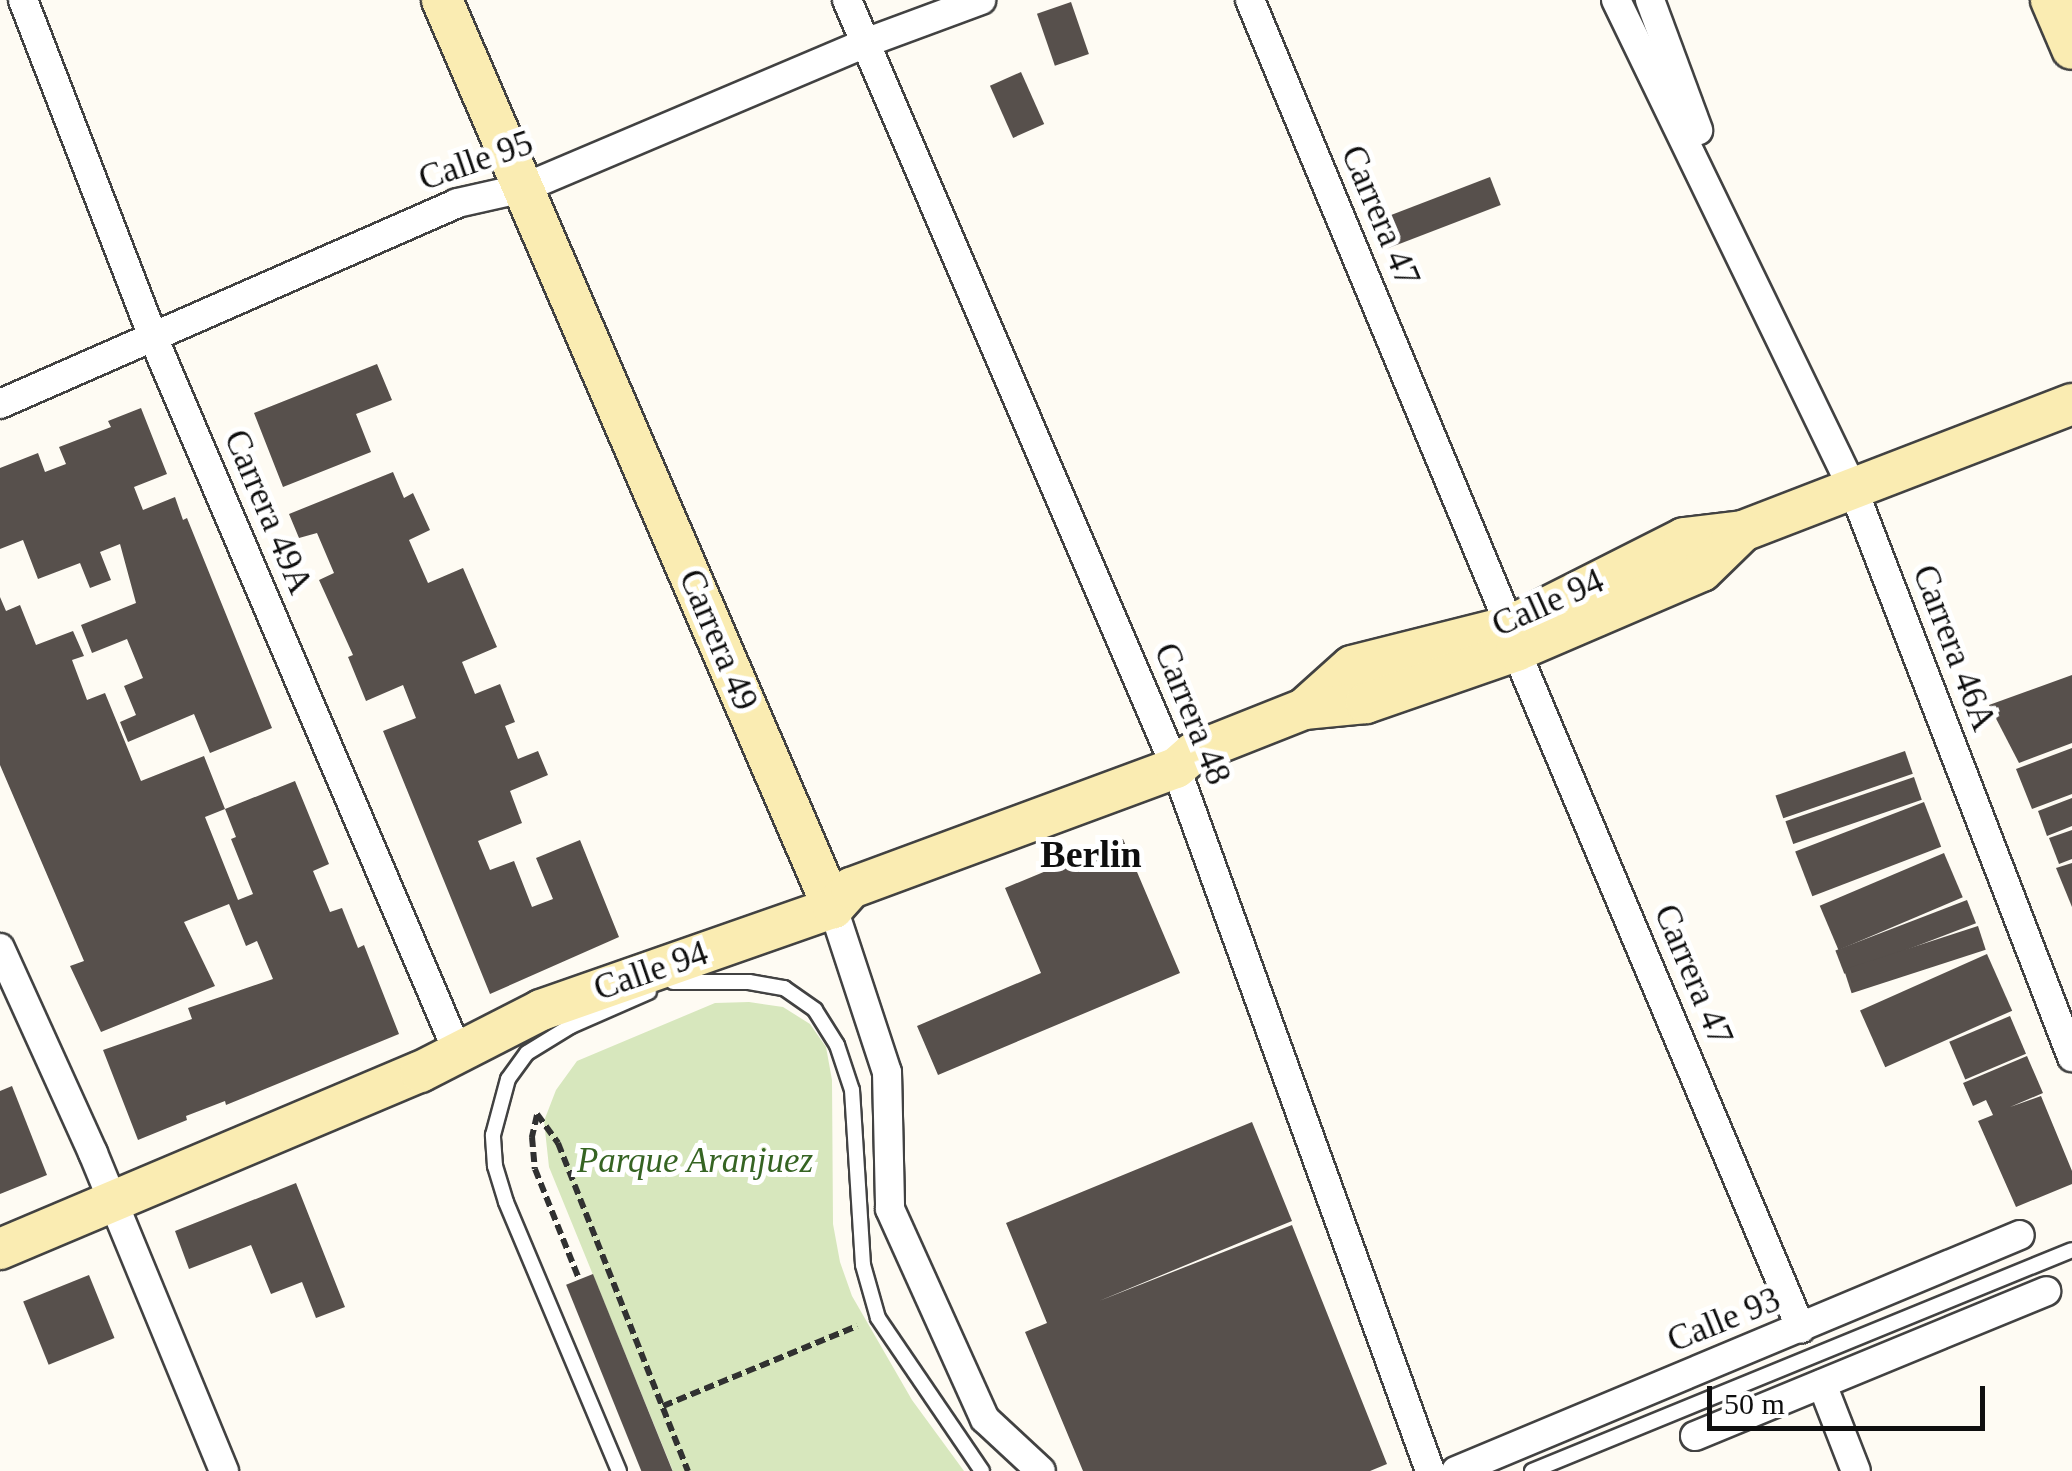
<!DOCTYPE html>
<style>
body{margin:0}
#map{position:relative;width:2072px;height:1471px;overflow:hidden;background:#fefbf3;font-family:"Times New Roman",serif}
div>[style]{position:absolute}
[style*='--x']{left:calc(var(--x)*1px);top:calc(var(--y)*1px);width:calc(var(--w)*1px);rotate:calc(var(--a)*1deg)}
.green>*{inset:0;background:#d7e7bd}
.building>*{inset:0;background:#57504c;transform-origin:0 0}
.path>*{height:6px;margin-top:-3px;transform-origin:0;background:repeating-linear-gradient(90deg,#313131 0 10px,transparent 0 15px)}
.roads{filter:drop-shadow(2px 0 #424242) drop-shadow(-2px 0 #424242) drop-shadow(0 2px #424242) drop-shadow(0 -2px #424242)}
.lane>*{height:14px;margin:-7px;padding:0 7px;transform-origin:7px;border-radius:7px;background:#fff}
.street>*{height:28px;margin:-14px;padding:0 14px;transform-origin:14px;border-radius:14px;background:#fff}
.secondary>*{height:40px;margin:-20px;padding:0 20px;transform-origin:20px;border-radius:20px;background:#faecb2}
span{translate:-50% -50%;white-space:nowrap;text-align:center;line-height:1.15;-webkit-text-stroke:10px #fff;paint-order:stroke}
.street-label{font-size:35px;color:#0f0f0f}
.park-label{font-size:35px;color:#366423;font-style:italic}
.neighbourhood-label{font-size:38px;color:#0f0f0f;font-weight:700}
.scale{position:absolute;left:1707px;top:1386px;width:278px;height:45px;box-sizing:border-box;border:5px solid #0f0f0f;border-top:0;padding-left:12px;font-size:30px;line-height:35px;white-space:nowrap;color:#0f0f0f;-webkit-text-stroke:8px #fff;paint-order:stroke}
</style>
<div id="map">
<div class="green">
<div style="clip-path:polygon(749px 1002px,783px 1007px,810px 1024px,826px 1047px,832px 1080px,833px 1224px,840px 1262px,852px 1296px,912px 1400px,964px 1471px,673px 1471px,549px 1167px,544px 1121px,556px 1090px,577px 1061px,715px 1003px)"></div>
</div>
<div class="building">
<div style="left:1071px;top:2px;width:55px;height:36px;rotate:71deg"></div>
<div style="left:1021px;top:72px;width:57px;height:34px;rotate:66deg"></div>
<div style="left:1490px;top:177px;width:30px;height:131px;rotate:69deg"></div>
<div style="clip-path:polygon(377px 364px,392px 400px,356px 414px,371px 452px,283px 487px,254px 413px)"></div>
<div style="clip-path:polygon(141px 408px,167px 474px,134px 487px,143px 510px,175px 497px,183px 520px,187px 518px,272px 728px,210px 753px,194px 714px,128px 742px,120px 722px,136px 715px,124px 686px,143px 678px,127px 639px,92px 653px,81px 625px,136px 603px,120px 544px,100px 552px,111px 580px,90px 588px,80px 563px,38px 579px,23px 540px,0 549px,0 468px,38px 453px,45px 472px,66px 464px,59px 447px,111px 427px,108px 421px)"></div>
<div style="clip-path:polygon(393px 472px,404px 498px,413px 493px,430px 530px,409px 540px,428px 583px,463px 568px,497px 647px,462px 662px,475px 694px,500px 684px,515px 722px,505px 726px,518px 759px,538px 751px,548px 775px,510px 791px,522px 823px,478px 841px,490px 870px,514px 861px,532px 907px,553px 899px,536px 858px,580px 840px,619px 937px,490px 994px,383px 731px,416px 718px,403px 685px,366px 701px,348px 657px,353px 655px,319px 580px,334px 573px,317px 533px,299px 538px,289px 514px)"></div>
<div style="clip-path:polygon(0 597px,6px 611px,20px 605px,36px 645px,73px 631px,84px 656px,72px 660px,87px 700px,105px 693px,141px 781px,204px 756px,225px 809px,205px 817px,238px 900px,253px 894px,231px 839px,236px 837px,225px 809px,295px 781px,329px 864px,313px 871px,330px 912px,342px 908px,358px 948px,364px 945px,399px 1034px,226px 1105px,225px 1101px,186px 1116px,187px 1120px,138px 1140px,103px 1050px,192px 1019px,188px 1008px,273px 979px,257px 941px,246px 946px,229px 904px,184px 922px,215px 986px,101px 1032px,70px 966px,84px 961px,0 765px)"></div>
<div style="clip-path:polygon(2072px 675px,2072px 743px,2019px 763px,1989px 705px)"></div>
<div style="clip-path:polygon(2072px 748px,2072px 794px,2032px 809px,2016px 769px)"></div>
<div style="left:1905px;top:751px;width:24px;height:137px;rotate:71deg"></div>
<div style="left:1914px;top:777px;width:24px;height:136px;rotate:71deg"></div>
<div style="clip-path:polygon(2072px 798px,2072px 826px,2047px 836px,2038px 811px)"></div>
<div style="left:1924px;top:802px;width:48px;height:138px;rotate:69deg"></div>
<div style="clip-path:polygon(2072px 830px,2072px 859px,2059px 864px,2049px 838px)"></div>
<div style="clip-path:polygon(1123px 839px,1180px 973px,938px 1075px,917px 1026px,1041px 973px,1005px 888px)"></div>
<div style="left:1944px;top:853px;width:48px;height:135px;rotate:67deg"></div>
<div style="clip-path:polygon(2072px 863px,2072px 907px,2056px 868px)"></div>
<div style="left:1967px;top:900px;width:25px;height:141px;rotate:69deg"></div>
<div style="left:1978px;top:926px;width:25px;height:141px;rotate:72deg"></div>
<div style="left:1987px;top:954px;width:62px;height:139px;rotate:66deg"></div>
<div style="left:2010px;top:1016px;width:41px;height:66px;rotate:67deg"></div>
<div style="clip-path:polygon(2027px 1056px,2043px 1093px,2010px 1107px,2041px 1096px,2072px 1171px,2072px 1184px,2016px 1207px,1978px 1121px,1993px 1115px,1986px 1100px,1973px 1106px,1963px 1083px)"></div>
<div style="clip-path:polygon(12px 1086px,47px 1175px,0 1194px,0 1091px)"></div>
<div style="clip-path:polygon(1252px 1122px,1292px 1221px,1099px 1301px,1292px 1225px,1387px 1464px,1370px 1471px,1083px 1471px,1025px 1332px,1047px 1323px,1006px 1223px)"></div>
<div style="clip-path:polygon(296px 1183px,345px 1307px,316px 1318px,302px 1282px,271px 1294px,251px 1245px,189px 1269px,175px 1231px)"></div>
<div style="left:593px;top:1274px;width:213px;height:29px;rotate:68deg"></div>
<div style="left:89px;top:1275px;width:68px;height:71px;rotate:68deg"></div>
</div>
<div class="path">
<div style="--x:537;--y:1114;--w:36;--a:54"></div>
<div style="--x:558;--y:1143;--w:353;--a:68.4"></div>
<div style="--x:537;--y:1115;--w:23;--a:103"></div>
<div style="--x:532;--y:1137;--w:32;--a:85"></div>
<div style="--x:535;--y:1169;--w:118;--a:68.2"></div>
<div style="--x:663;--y:1406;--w:210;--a:-22.4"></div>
</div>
<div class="roads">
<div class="lane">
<div style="--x:673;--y:982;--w:76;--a:0"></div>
<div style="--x:749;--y:982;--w:36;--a:10"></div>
<div style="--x:784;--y:988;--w:38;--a:35"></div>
<div style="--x:815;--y:1010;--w:41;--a:57.8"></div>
<div style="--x:837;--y:1045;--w:47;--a:71.6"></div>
<div style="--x:852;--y:1090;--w:175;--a:86.4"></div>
<div style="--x:863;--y:1265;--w:55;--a:74.2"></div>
<div style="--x:878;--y:1318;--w:185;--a:55.8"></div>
<div style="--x:619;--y:1471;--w:292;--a:-112.8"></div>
<div style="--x:506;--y:1202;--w:38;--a:-107"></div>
<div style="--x:495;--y:1166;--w:31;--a:-94"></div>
<div style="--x:493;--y:1135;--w:58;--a:-75"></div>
<div style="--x:508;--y:1079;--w:32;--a:-54"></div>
<div style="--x:527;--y:1053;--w:52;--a:-31.5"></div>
<div style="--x:571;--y:1026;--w:85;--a:-23.6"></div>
<div style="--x:1532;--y:1471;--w:583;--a:-22.26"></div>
</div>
<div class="street">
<div style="--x:23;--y:0;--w:361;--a:68.9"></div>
<div style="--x:153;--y:337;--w:775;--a:66.91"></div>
<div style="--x:847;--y:0;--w:836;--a:66.81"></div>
<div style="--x:1176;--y:768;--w:747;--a:70.13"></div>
<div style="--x:1250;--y:0;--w:678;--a:67.45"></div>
<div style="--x:1616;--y:0;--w:543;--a:64.14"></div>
<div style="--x:1853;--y:489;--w:609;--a:68.92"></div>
<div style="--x:1650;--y:0;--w:139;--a:69.7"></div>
<div style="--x:0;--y:404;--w:499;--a:-23.7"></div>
<div style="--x:457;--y:203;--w:69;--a:-12.6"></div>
<div style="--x:524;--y:188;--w:371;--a:-23"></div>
<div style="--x:865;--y:43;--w:124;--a:-20.3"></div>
<div style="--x:1516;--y:651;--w:735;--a:67.2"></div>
<div style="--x:833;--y:908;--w:173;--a:71.8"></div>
<div style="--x:887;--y:1072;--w:137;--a:88.7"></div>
<div style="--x:890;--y:1209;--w:230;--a:65.7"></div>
<div style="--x:985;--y:1419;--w:76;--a:42.9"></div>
<div style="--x:0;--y:948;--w:225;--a:65.6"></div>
<div style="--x:93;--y:1153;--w:344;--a:67.6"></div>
<div style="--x:1822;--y:1384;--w:93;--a:68.7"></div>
<div style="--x:1695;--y:1436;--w:380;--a:-22.4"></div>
<div style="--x:1456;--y:1471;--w:611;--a:-22.71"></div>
</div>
<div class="secondary">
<div style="--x:442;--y:0;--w:989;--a:66.7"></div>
<div style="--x:2051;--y:0;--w:53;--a:66.8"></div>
<div style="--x:1304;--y:709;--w:64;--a:-41.9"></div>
<div style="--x:1352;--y:666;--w:163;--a:-14.2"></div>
<div style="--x:1510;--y:626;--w:195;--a:-26.8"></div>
<div style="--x:1684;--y:538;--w:59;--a:-6.8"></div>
<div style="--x:1743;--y:531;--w:353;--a:-21.1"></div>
<div style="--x:0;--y:1249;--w:456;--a:-22.9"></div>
<div style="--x:420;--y:1072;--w:136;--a:-27.1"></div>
<div style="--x:541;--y:1010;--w:309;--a:-19.3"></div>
<div style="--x:833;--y:908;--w:27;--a:-48"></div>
<div style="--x:851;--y:888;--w:346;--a:-20.3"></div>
<div style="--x:1176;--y:768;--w:23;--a:-41"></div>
<div style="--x:1193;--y:753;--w:119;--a:-21.6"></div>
<div style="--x:1304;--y:709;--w:62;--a:-5.5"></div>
<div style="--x:1366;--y:703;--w:159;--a:-19.1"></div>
<div style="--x:1516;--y:651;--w:202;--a:-23.3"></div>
<div style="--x:1702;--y:571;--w:57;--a:-44.3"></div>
</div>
</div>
<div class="street-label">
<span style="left:476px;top:161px;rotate:-19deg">Calle 95</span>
<span style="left:1380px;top:216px;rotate:67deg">Carrera 47</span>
<span style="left:268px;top:512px;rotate:67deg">Carrera 49A</span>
<span style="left:1548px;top:603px;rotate:-24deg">Calle 94</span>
<span style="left:718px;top:640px;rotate:67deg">Carrera 49</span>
<span style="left:1954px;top:648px;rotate:69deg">Carrera 46A</span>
<span style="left:1192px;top:714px;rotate:68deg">Carrera 48</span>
<span style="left:651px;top:971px;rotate:-19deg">Calle 94</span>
<span style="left:1693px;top:975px;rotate:67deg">Carrera 47</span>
<span style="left:1724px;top:1320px;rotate:-22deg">Calle 93</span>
</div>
<div class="park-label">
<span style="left:695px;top:1161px">Parque Aranjuez</span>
</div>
<div class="neighbourhood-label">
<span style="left:1091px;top:855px">Berlin</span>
</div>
<div class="scale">50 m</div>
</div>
